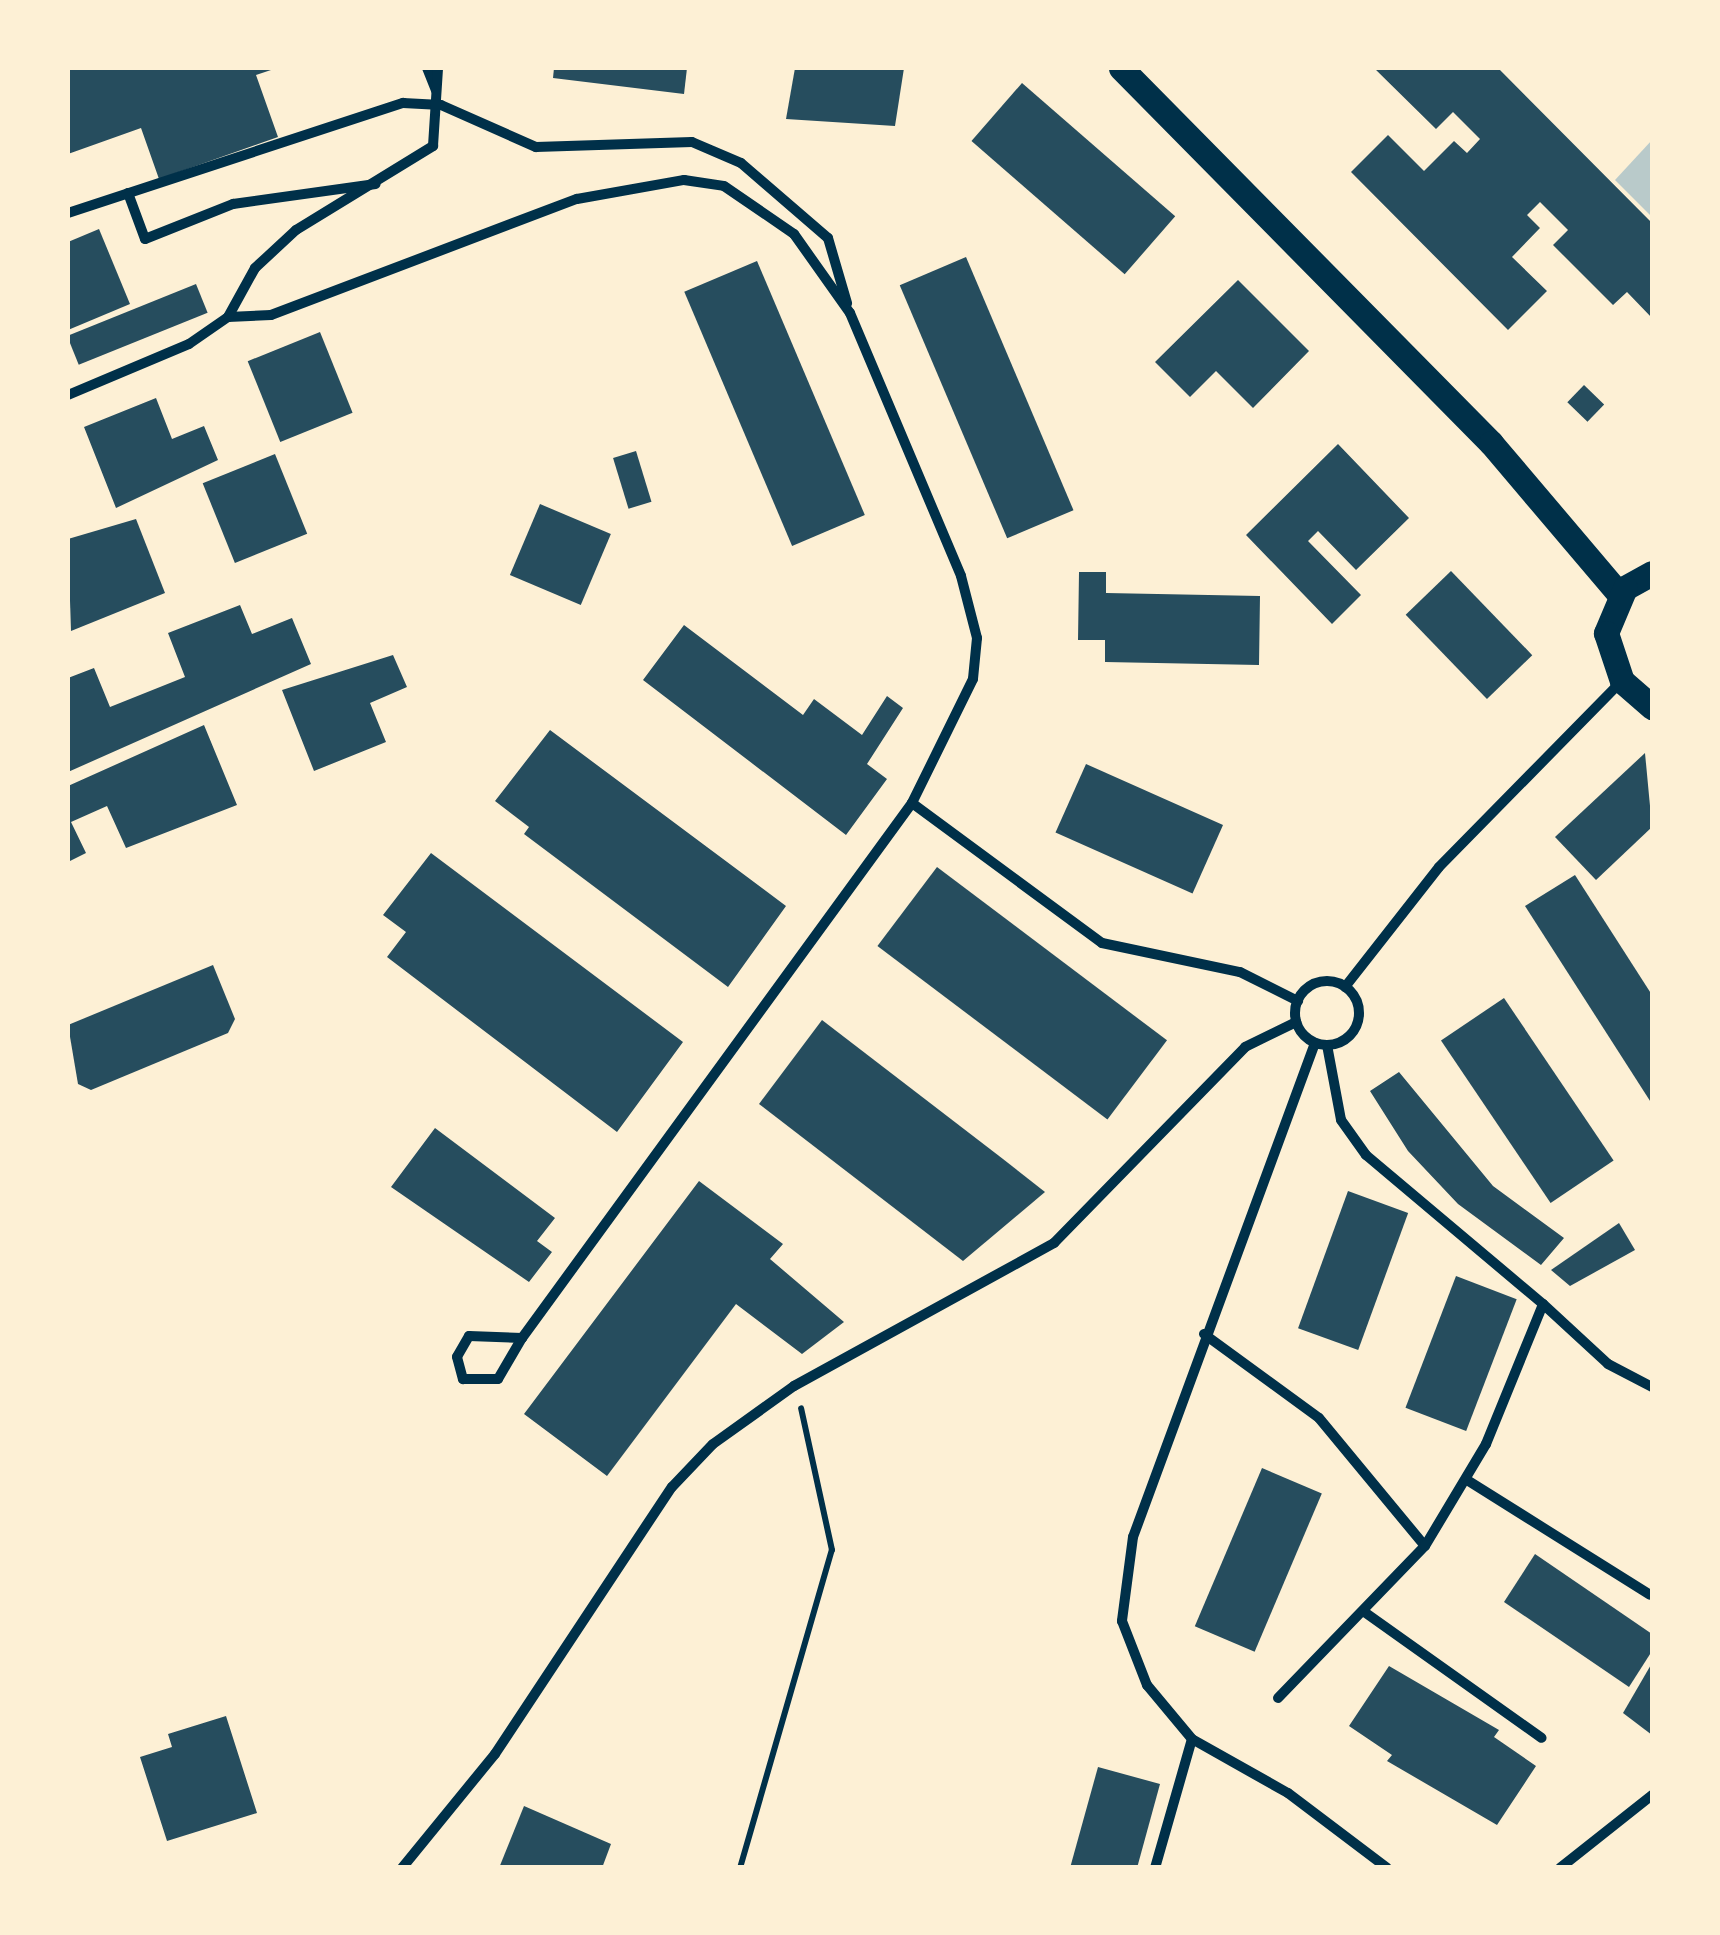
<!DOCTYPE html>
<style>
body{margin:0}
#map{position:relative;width:1720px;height:1935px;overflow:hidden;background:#fdf0d5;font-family:"Times New Roman",serif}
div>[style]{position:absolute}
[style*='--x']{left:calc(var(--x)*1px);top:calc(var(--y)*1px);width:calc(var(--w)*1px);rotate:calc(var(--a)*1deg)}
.green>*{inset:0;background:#b9caca}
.building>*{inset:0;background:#264d5e;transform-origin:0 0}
.path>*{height:6px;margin:-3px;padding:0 3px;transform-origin:3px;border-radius:3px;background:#003049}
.minor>*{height:10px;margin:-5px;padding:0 5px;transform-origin:5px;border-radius:5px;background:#003049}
.minor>.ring{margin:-5px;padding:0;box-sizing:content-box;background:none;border:10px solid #003049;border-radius:50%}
.primary>*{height:25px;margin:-12.5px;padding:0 12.5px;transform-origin:12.5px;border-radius:12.5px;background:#003049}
span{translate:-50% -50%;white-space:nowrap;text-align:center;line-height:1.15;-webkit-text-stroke:10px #fdf0d5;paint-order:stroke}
.frame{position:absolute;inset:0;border:70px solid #fdf0d5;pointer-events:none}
</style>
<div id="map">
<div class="green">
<div style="clip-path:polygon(1652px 140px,1652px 217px,1615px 180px)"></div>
</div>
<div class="building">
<div style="clip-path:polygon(68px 68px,277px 68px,256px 75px,278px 137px,159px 179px,141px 128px,68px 154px)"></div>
<div style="clip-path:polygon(554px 68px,687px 68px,684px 94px,553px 78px)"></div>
<div style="clip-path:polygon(795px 68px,904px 68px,895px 126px,786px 119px)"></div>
<div style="clip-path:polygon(1374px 68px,1498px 68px,1652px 223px,1652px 318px,1627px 292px,1613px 305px,1553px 245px,1568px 230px,1540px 202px,1527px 215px,1540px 228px,1512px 257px,1547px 291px,1508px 330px,1351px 172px,1388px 135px,1424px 171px,1454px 141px,1467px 153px,1480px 139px,1453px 112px,1436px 129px)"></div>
<div style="left:1022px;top:83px;width:203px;height:77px;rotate:41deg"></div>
<div style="clip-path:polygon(99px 229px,130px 304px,68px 330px,68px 242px)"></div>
<div style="left:966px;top:257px;width:275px;height:72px;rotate:67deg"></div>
<div style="left:757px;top:261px;width:276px;height:79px;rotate:67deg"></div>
<div style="clip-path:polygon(1238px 280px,1309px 351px,1253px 408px,1216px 371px,1190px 397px,1155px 362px)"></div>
<div style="left:196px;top:284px;width:31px;height:139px;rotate:68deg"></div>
<div style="left:320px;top:332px;width:87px;height:78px;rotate:68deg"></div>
<div style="left:1584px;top:385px;width:28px;height:24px;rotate:44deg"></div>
<div style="clip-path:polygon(156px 398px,172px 439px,204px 426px,218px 460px,116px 508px,84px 427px)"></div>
<div style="clip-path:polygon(1338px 444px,1409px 518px,1356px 570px,1318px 531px,1308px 541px,1361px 595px,1332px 624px,1246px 535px)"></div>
<div style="left:636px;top:451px;width:53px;height:24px;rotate:73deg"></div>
<div style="left:275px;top:454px;width:86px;height:78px;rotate:68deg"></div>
<div style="left:540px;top:504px;width:77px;height:77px;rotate:23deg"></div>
<div style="clip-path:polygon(136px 519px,165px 593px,71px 631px,68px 539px)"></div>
<div style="left:1451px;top:571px;width:117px;height:63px;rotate:46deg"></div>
<div style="clip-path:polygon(1079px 572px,1106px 572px,1106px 593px,1260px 596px,1259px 665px,1105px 662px,1105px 640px,1078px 640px)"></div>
<div style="clip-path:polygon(240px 605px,252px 634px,292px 618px,311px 664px,68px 772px,68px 678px,94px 668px,110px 707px,185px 677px,168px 633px)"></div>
<div style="clip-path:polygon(684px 625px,803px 715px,814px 699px,862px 735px,887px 696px,903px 708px,867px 764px,887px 779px,846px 835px,643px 680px)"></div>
<div style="clip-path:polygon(393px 655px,407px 687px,370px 703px,386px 742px,314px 771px,282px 690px)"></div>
<div style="clip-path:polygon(204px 725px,237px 805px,126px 848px,107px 806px,71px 822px,86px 853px,68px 862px,68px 786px)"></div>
<div style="clip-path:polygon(550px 730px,786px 906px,728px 987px,524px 834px,529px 827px,495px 801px)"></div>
<div style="clip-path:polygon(1645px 753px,1652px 827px,1596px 880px,1555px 837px)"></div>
<div style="left:1086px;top:764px;width:150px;height:75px;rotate:24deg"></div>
<div style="clip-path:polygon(431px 853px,683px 1042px,617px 1132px,387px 957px,406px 932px,383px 915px)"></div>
<div style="left:937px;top:867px;width:288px;height:99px;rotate:37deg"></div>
<div style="clip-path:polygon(1575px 875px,1652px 995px,1652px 1104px,1525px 906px)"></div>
<div style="clip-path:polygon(213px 965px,235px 1019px,228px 1033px,91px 1090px,78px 1084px,68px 1025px)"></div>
<div style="left:1504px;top:998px;width:196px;height:76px;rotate:56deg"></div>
<div style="clip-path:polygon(822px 1020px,1003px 1159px,1045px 1192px,963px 1261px,759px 1104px)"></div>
<div style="clip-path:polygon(1399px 1072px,1493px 1186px,1564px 1238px,1541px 1265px,1458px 1204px,1408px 1151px,1370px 1091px)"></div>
<div style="clip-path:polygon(435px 1128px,555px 1218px,537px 1241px,552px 1252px,529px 1282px,391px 1187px)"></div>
<div style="clip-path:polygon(699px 1181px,783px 1244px,770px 1259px,844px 1322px,802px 1354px,736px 1304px,607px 1476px,524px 1414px)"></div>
<div style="left:1348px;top:1191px;width:64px;height:146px;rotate:20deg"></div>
<div style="clip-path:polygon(1619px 1223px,1635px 1250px,1570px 1286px,1551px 1270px)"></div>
<div style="left:1456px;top:1276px;width:65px;height:141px;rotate:21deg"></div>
<div style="left:1262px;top:1468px;width:65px;height:172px;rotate:23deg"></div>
<div style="clip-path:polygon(1535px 1554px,1652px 1634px,1652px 1651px,1629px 1687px,1504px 1602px)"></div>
<div style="clip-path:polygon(1652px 1663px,1652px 1735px,1623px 1713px)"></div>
<div style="clip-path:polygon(1389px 1666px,1499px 1730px,1494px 1737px,1536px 1766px,1497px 1825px,1387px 1761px,1392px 1755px,1349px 1726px)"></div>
<div style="clip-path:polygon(226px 1716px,257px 1813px,167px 1841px,140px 1757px,172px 1747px,168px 1734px)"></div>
<div style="clip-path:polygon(1098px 1767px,1160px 1784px,1137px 1868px,1070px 1868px)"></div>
<div style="clip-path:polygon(524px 1806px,611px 1844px,602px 1868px,499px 1868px)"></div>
</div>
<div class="path">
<div style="--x:740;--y:1868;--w:331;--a:-73.9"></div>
<div style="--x:832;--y:1550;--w:145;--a:-102.3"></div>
</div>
<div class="minor">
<div style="--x:427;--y:68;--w:24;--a:68"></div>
<div style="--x:128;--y:193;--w:49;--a:69.7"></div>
<div style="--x:145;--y:239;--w:95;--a:-21.7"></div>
<div style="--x:233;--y:204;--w:144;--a:-8"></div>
<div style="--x:68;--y:213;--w:353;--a:-18.2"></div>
<div style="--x:403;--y:103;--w:38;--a:3"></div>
<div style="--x:441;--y:105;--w:104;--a:23.9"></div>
<div style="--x:536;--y:147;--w:156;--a:-1.8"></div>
<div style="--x:692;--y:142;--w:53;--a:23.2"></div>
<div style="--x:741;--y:163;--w:115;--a:40.8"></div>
<div style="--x:828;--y:238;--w:68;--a:73.7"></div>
<div style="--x:228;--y:317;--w:43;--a:-2.7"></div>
<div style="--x:271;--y:315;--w:327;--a:-20.8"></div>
<div style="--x:577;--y:199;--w:109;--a:-10.1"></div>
<div style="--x:684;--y:180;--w:40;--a:8.5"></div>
<div style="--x:724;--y:186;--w:85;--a:34.4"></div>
<div style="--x:794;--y:234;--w:97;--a:54.7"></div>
<div style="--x:850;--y:313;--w:285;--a:67.1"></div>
<div style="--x:961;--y:576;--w:64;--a:75.5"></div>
<div style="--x:977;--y:638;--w:41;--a:95.6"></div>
<div style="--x:973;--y:679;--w:138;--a:116.2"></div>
<div style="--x:912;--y:803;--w:662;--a:126.09"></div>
<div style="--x:522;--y:1338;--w:53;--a:-177.8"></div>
<div style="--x:469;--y:1336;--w:24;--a:120"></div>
<div style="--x:457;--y:1357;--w:23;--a:75"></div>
<div style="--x:463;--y:1379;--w:35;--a:0"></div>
<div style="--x:498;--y:1379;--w:48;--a:-59.7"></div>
<div style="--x:68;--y:395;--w:131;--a:-22.9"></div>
<div style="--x:189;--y:344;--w:47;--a:-34.7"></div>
<div style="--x:228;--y:317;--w:56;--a:-61.1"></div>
<div style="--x:255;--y:268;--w:56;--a:-42.8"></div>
<div style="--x:296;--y:230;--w:161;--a:-31.5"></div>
<div style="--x:433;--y:146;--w:78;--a:-86.3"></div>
<div style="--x:912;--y:803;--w:236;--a:36.4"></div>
<div style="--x:1102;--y:943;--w:141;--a:11.9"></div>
<div style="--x:1240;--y:972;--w:65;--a:26.6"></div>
<div class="ring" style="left:1295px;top:981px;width:54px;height:54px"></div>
<div style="--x:1345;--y:987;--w:152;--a:-51.9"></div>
<div style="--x:1439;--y:867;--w:261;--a:-45.5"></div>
<div style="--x:1315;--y:1043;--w:526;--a:110.22"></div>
<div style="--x:1133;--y:1537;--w:85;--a:97.5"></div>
<div style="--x:1122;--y:1621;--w:69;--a:68.7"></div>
<div style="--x:1147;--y:1685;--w:70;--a:50.2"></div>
<div style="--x:1192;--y:1739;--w:110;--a:29.4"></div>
<div style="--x:1288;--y:1793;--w:124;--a:37.1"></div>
<div style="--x:1327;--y:1045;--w:76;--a:79.4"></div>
<div style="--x:1341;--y:1120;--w:43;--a:54.5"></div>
<div style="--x:1366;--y:1155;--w:231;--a:40.1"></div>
<div style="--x:1204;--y:1334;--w:142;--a:36.1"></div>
<div style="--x:1319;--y:1418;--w:166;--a:50.4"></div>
<div style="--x:1467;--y:1480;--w:216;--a:32.1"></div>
<div style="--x:1363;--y:1611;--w:219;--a:35.4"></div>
<div style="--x:1278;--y:1698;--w:211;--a:-46"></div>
<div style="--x:1425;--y:1546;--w:119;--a:-59.1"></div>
<div style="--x:1486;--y:1444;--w:151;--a:-67.8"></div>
<div style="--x:1543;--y:1304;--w:88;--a:42.7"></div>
<div style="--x:1608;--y:1364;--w:50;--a:27.6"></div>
<div style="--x:402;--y:1868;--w:147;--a:-50.8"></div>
<div style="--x:495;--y:1754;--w:320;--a:-56.5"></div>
<div style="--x:672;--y:1487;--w:59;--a:-46.4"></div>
<div style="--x:713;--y:1444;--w:100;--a:-35.6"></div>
<div style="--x:794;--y:1386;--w:297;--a:-28.8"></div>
<div style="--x:1054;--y:1243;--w:274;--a:-45.7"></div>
<div style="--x:1245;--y:1047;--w:57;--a:-26.1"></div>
<div style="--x:1155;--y:1868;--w:134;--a:-74"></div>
<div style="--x:1560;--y:1868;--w:117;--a:-38.4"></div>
</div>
<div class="primary">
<div style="--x:1121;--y:68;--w:527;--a:45.38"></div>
<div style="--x:1491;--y:443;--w:199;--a:49.7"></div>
<div style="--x:1652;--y:573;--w:31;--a:151"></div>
<div style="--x:1625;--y:588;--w:49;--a:112.9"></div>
<div style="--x:1606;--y:633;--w:51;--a:71.6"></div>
<div style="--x:1622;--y:681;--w:40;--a:41"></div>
</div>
<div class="frame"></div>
</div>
